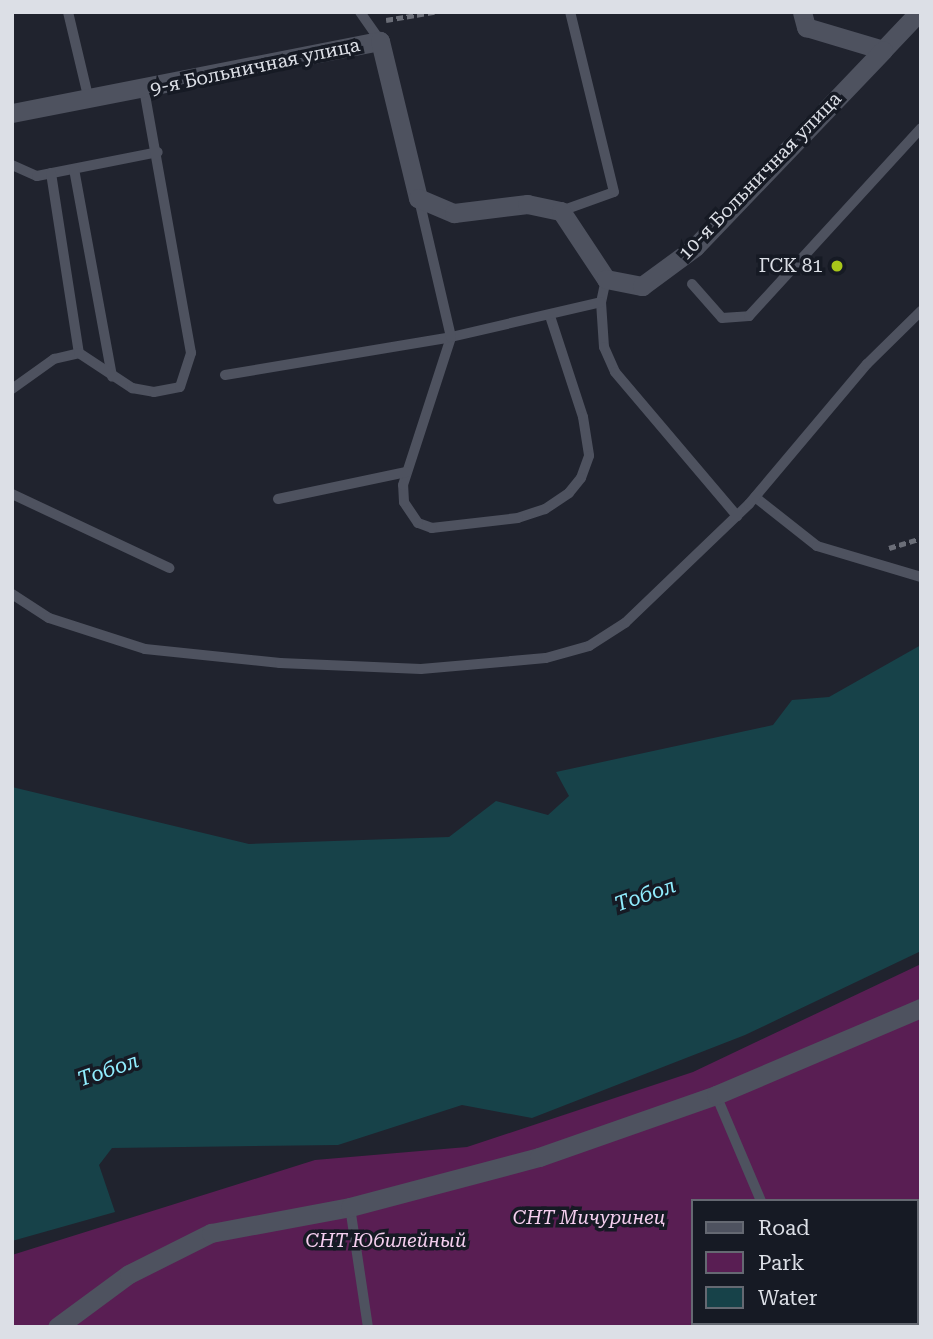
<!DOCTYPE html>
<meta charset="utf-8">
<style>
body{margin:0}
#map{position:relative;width:933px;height:1339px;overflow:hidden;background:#20232e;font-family:"Roboto Serif",serif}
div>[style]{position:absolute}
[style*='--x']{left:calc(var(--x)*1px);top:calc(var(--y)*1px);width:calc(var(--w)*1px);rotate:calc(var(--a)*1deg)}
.green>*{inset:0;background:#591e53}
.water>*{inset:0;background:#174249}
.path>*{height:4.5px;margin-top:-2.25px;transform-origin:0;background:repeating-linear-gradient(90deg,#6b6e78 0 7px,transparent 0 10.5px)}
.lane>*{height:10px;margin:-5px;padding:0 5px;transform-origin:5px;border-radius:5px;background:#4e525f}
.street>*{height:19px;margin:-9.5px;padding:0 9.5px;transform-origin:9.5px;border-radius:9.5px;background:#4e525f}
.dots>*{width:19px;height:19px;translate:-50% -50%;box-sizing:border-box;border:4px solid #161a24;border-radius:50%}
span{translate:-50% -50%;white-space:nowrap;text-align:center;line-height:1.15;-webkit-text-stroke:7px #161a24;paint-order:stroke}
.street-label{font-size:19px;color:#dcdfe6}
.poi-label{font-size:19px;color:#dcdfe6}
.right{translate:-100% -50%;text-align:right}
.park-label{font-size:19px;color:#f5cfef;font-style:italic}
.water-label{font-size:21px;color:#90ecfd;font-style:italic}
.frame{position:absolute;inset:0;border:14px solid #dcdfe6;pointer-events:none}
.legend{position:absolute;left:691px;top:1199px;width:228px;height:126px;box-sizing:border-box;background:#161a24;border:2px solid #656972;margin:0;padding:9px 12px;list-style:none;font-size:21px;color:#dcdfe6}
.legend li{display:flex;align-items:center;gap:14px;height:35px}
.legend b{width:35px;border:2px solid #656972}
</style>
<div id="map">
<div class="green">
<div style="clip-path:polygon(evenodd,921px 964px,921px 1327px,12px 1327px,12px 1255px,315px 1160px,467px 1147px,693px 1072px,921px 964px,693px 1201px,917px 1201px,917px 1323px,693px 1323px,693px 1201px)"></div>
</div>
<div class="water">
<div style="clip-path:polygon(921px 645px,921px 951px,745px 1035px,532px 1118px,462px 1105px,338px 1145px,112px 1148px,99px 1165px,115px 1212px,12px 1241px,12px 787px,249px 844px,449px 837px,496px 801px,548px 815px,569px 796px,556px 772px,773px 725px,792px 700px,829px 697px)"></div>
</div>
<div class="path">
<div style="--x:386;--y:20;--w:49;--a:-9.5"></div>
<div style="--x:889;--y:548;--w:34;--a:-17"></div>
</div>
<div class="lane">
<div style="--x:68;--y:12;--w:90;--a:76.6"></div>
<div style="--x:360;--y:12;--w:35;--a:55"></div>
<div style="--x:12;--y:165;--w:27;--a:24"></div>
<div style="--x:37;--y:176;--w:123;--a:-11.2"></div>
<div style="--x:74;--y:169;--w:211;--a:79.6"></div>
<div style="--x:51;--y:173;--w:182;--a:81.2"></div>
<div style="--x:561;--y:211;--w:56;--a:-19.7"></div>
<div style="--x:614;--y:192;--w:185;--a:-103.7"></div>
<div style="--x:606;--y:279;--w:24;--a:102"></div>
<div style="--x:601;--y:302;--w:45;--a:86.2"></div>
<div style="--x:604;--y:347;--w:27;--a:66"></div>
<div style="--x:615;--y:372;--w:189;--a:49.7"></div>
<div style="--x:692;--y:284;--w:45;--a:48.6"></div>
<div style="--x:722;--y:318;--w:27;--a:-4"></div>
<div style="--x:749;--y:316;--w:255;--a:-47.5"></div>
<div style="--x:550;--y:316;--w:106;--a:71.9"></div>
<div style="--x:583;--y:417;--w:39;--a:81"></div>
<div style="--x:589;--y:456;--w:23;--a:110"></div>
<div style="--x:581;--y:478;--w:19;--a:129"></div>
<div style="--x:569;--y:493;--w:29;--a:146"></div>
<div style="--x:545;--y:509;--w:28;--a:162"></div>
<div style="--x:518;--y:518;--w:87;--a:173.4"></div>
<div style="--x:432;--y:528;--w:15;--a:-160"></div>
<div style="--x:418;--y:523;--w:25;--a:-124"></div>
<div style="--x:404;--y:502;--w:17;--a:-93"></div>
<div style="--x:403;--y:485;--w:156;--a:-72"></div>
<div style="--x:451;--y:337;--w:154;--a:-13.1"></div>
<div style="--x:225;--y:375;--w:229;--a:-9.5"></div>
<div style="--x:451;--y:337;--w:142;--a:-103.1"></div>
<div style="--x:12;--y:389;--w:52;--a:-35.5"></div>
<div style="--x:54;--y:359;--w:26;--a:-13"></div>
<div style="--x:79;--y:353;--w:64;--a:33.4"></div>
<div style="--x:132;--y:388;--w:22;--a:10"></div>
<div style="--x:154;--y:392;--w:26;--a:-11"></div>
<div style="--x:180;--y:387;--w:36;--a:-72"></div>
<div style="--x:191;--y:353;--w:267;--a:-100.1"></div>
<div style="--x:12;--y:494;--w:174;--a:25.2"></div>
<div style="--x:755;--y:497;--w:79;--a:38.3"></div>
<div style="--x:817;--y:546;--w:109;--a:16.6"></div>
<div style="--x:278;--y:499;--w:131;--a:-11.9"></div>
<div style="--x:12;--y:594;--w:44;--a:33"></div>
<div style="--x:49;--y:618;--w:101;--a:17.9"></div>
<div style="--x:145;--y:649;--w:136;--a:5.9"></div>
<div style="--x:280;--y:663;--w:141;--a:2.4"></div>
<div style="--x:421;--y:669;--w:125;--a:-5"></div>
<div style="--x:546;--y:658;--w:45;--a:-15.6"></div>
<div style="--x:589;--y:646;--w:43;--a:-32.6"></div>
<div style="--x:625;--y:623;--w:172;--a:-43.8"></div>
<div style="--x:749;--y:504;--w:183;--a:-49.9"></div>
<div style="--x:867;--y:364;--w:76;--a:-44.5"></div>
<div style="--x:716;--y:1095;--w:115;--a:67"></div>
<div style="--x:350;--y:1207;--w:121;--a:81.5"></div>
<div style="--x:812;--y:1323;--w:4;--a:63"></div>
</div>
<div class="street">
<div style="--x:802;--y:12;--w:16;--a:75"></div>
<div style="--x:806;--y:27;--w:80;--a:16.6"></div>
<div style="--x:883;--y:50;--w:52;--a:-46.5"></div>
<div style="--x:12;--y:113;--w:375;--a:-11.1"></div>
<div style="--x:380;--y:41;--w:162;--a:76.4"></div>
<div style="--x:418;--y:198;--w:39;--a:23"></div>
<div style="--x:454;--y:213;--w:74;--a:-7"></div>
<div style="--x:527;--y:204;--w:35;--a:12"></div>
<div style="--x:561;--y:211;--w:82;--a:56.5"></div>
<div style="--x:606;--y:279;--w:37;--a:11"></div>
<div style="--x:642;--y:286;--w:66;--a:-36.3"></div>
<div style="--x:695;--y:247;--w:272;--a:-46.3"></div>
<div style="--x:57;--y:1327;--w:89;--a:-36.4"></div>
<div style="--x:129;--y:1274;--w:92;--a:-26.6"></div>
<div style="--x:211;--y:1233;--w:141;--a:-10.6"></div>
<div style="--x:350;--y:1207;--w:196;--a:-14.8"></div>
<div style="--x:539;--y:1157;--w:188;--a:-19.3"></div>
<div style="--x:716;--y:1095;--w:223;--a:-23"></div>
</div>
<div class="dots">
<div style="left:837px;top:266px;background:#a9c71a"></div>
</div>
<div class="street-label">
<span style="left:255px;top:67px;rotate:-12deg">9-я Больничная улица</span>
<span style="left:760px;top:176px;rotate:-46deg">10-я Больничная улица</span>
</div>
<div class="poi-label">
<span class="right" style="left:823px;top:266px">ГСК 81</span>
</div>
<div class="park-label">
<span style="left:589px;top:1218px">СНТ Мичуринец</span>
<span style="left:386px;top:1241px">СНТ Юбилейный</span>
</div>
<div class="water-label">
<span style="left:645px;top:895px;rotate:-19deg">Тобол</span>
<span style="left:108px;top:1070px;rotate:-19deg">Тобол</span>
</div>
<div class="frame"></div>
<ul class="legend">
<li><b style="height:9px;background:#4e525f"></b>Road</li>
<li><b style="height:19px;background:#591e53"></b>Park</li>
<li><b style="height:19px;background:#174249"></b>Water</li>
</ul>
</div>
